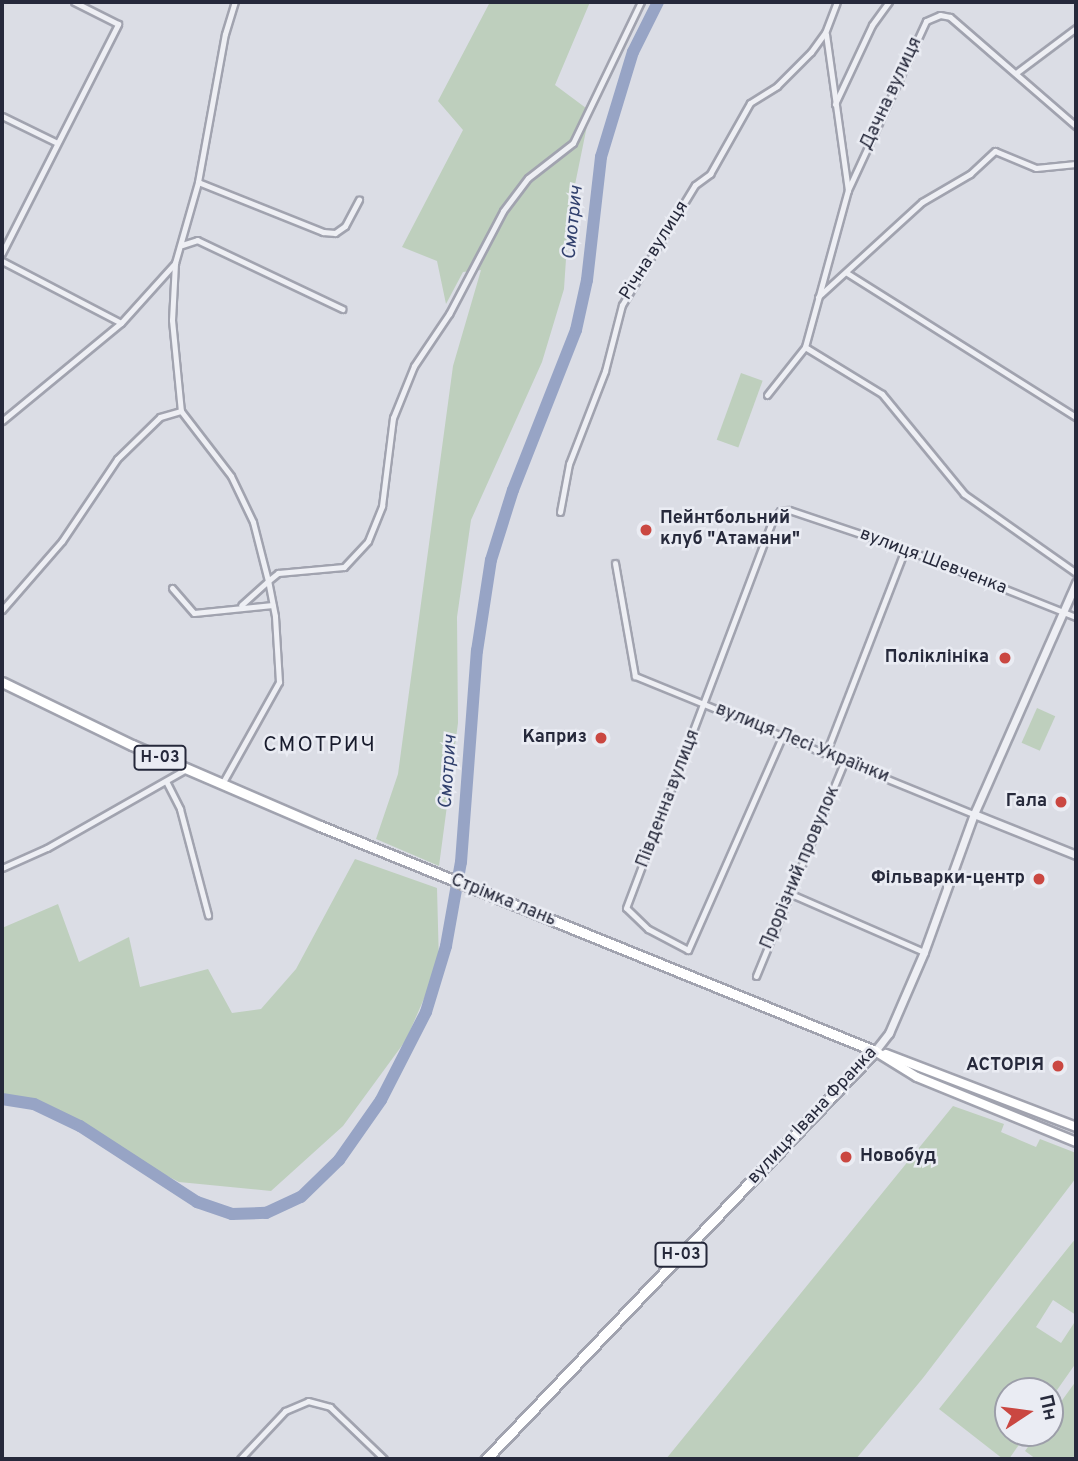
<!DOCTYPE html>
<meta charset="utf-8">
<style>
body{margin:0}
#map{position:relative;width:1078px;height:1461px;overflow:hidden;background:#dbdde5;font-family:Overpass,sans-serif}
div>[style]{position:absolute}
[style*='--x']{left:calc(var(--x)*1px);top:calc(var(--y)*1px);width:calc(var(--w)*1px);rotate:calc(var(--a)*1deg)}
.green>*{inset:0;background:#becfbd;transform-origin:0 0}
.river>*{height:12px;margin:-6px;padding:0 6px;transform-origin:6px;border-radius:6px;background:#97a4c5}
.roads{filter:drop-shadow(2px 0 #a1a3af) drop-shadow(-2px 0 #a1a3af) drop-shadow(0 2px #a1a3af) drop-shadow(0 -2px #a1a3af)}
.minor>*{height:5px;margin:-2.5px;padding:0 2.5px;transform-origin:2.5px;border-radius:2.5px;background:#eeeff4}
.tertiary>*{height:7px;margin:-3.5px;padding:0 3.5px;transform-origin:3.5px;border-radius:3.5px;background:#eeeff4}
.secondary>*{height:8px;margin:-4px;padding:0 4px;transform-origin:4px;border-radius:4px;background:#fff}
.primary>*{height:9px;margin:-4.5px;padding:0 4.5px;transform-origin:4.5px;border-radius:4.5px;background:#fff}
.dots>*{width:19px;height:19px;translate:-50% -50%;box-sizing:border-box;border:4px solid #eaecf3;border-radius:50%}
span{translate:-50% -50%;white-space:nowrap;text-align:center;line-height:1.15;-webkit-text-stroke:5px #eaecf3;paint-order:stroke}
.shield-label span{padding:2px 5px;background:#eaecf3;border:2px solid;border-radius:5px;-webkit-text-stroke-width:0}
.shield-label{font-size:16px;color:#26293b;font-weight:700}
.street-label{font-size:18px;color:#26293b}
.poi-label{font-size:18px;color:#26293b;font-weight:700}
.left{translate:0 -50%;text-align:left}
.right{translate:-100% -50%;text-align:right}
.water-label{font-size:19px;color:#31406d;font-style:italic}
.quarter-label{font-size:21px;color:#181b2c;letter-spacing:2px}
.frame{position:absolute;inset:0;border:4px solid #26293b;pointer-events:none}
.north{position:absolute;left:994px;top:1377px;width:70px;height:70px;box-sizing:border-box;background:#eaecf3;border:2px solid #9c9ea9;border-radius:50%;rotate:77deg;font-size:19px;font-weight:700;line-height:28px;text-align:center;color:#26293b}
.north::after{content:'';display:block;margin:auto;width:24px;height:32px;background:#ca4741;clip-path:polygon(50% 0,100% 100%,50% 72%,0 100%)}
</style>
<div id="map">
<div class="green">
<div style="clip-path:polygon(490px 2px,590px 2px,555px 85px,590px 111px,569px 214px,564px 289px,542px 362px,471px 520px,457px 617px,458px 723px,439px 866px,376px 839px,398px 774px,453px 366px,481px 270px,463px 272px,446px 304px,437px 261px,402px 247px,463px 130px,438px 101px)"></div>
<div style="left:741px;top:373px;width:23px;height:71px;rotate:20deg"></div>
<div style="left:1037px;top:708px;width:20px;height:38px;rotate:24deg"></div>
<div style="clip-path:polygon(355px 859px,437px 888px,439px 964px,406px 1040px,343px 1126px,271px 1191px,179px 1182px,22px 1102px,2px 1096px,2px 928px,58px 904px,79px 962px,129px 937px,140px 987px,208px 969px,232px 1013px,261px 1009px,296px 969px)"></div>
<div style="clip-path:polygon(953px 1106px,1004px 1124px,1001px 1132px,1036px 1147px,1040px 1139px,1076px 1153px,1076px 1178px,923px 1378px,856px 1459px,666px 1459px)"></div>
<div style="clip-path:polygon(1076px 1238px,1076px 1315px,1053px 1300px,1036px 1327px,1061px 1343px,1076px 1320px,1076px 1363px,1050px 1400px,1050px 1391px,1008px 1391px,1008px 1433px,1027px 1433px,1009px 1459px,1003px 1459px,939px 1409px)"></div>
<div style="clip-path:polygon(1076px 1381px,1076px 1459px,1036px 1459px,1025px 1451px,1038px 1433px,1050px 1433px,1050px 1417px)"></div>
</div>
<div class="river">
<div style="--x:2;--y:1099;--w:32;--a:9"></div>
<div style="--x:34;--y:1104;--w:51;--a:25.6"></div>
<div style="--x:80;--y:1126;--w:140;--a:33"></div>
<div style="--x:197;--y:1202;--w:37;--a:19"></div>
<div style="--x:232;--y:1214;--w:34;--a:-2"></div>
<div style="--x:266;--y:1213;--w:38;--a:-25"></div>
<div style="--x:301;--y:1197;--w:53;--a:-44.2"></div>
<div style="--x:339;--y:1160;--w:73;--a:-55"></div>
<div style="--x:381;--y:1100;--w:99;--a:-62.9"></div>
<div style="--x:426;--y:1012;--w:69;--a:-73.1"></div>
<div style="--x:446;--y:946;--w:85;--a:-79.9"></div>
<div style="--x:461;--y:862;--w:212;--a:-85.7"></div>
<div style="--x:477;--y:651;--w:92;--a:-81.3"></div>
<div style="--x:491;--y:560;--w:73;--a:-72.6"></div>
<div style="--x:513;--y:490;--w:172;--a:-68.5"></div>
<div style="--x:576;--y:330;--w:51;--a:-77.6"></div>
<div style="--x:587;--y:280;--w:124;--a:-83.5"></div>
<div style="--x:601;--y:157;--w:110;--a:-73.1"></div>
<div style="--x:633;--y:52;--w:56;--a:-63.4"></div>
</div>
<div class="roads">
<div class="minor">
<div style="--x:826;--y:34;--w:158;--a:82"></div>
<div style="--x:1016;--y:73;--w:75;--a:-36.9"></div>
<div style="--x:835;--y:104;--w:87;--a:-64.9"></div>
<div style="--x:872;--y:25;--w:29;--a:-54"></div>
<div style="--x:2;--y:116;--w:61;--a:26.1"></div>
<div style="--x:198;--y:182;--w:135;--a:21.8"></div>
<div style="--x:323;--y:232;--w:12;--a:5"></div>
<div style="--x:335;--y:233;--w:12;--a:-35"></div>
<div style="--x:345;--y:226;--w:30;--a:-62"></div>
<div style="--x:182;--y:245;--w:16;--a:-18"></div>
<div style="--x:197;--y:240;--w:161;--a:25.4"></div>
<div style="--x:2;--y:253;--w:257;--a:-63.1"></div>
<div style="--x:118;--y:24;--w:49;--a:-153.4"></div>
<div style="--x:2;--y:261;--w:134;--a:27.5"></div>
<div style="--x:175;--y:263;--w:57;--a:93"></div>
<div style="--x:172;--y:320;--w:91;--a:84.4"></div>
<div style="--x:181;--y:411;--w:82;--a:52.4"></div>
<div style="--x:231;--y:476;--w:51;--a:64.4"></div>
<div style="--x:253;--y:522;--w:61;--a:75.7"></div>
<div style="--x:268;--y:581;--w:36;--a:138"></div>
<div style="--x:847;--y:273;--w:271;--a:32.2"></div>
<div style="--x:818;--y:297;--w:141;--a:-42.4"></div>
<div style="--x:922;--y:202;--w:56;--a:-30.3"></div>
<div style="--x:970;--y:174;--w:34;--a:-43"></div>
<div style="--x:995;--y:151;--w:44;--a:22.5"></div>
<div style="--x:1036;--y:168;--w:40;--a:-5.7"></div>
<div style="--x:805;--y:347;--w:90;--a:31.4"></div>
<div style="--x:882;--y:394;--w:129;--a:50.6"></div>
<div style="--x:964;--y:494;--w:137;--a:35.2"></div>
<div style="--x:767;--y:395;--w:61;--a:-51.6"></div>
<div style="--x:805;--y:347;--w:163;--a:-74.7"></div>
<div style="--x:848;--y:190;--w:186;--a:-65.2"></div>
<div style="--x:926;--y:21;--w:15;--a:-23"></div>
<div style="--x:940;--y:15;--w:10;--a:11"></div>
<div style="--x:950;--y:17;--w:167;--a:40.9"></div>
<div style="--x:2;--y:421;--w:154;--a:-39.5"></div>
<div style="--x:121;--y:323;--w:81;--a:-48"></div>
<div style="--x:175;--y:263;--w:84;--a:-74.1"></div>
<div style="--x:198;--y:182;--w:150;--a:-79.7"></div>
<div style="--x:225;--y:34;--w:34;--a:-73"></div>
<div style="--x:560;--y:512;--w:49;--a:-79.4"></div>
<div style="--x:569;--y:464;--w:100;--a:-68.8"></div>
<div style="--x:605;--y:371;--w:68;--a:-75.6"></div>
<div style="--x:622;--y:305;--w:140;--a:-58.7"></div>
<div style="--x:695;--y:185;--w:19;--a:-36"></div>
<div style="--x:710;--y:174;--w:81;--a:-60.6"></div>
<div style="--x:750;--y:103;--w:32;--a:-32"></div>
<div style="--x:777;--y:86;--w:48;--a:-45"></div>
<div style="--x:811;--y:52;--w:24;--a:-54"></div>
<div style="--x:825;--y:33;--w:33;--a:-69"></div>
<div style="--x:615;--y:563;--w:115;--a:80"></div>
<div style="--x:635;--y:676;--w:366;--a:22.2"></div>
<div style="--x:172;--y:588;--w:33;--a:49"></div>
<div style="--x:194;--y:613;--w:79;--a:-5.8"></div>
<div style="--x:2;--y:610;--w:91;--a:-49"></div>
<div style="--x:62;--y:541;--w:99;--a:-56.1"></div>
<div style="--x:117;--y:459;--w:60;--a:-44.3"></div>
<div style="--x:160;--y:417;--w:22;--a:-16"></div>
<div style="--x:782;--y:737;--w:233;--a:113.8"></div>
<div style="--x:688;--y:950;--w:45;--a:-152.3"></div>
<div style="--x:648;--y:929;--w:30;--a:-136"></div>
<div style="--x:626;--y:908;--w:414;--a:-69.3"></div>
<div style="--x:772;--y:521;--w:13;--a:-51"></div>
<div style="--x:780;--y:511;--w:9;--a:-6"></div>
<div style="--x:789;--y:510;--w:122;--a:18.6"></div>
<div style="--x:905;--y:549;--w:184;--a:21.7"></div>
<div style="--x:826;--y:753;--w:219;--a:-68.8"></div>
<div style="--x:167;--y:783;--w:29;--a:63"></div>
<div style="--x:180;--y:809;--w:110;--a:75.2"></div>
<div style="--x:222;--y:784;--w:117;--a:-60.8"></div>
<div style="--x:279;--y:682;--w:66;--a:-93.5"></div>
<div style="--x:275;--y:616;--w:36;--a:-101"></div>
<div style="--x:268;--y:581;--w:13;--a:-39"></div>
<div style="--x:278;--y:573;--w:66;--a:-5.2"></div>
<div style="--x:344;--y:567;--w:35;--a:-47"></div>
<div style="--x:368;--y:541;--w:38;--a:-68"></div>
<div style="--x:382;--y:506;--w:89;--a:-82.9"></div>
<div style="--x:393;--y:418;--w:56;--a:-68"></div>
<div style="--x:414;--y:366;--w:63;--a:-56.1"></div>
<div style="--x:449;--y:314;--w:116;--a:-62.3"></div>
<div style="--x:503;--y:211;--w:41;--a:-52.9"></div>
<div style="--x:528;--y:178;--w:57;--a:-37.9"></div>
<div style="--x:573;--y:143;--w:157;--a:-64.3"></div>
<div style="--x:2;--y:868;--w:49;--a:-24"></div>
<div style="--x:47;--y:848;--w:160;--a:-29.6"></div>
<div style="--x:791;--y:894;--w:145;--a:23.6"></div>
<div style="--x:756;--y:976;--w:234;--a:-67.6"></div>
<div style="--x:240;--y:1459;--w:66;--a:-46.8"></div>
<div style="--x:285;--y:1411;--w:25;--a:-23"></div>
<div style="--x:308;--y:1401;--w:23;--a:15"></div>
<div style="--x:330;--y:1407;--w:75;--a:43.9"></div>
</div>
<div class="tertiary">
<div style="--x:974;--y:814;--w:110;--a:21.9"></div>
<div style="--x:875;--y:1051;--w:23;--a:-52"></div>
<div style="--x:889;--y:1033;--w:88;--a:-66.6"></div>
<div style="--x:924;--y:952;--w:147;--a:-70.1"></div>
<div style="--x:974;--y:814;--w:253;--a:-66.2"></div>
</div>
<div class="secondary">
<div style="--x:875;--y:1051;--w:49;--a:31.8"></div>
<div style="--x:917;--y:1077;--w:172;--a:22.2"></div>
<div style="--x:886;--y:1054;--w:204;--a:21"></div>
</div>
<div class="primary">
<div style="--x:2;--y:682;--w:144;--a:25.9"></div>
<div style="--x:132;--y:745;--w:205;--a:23.3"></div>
<div style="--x:320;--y:826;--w:599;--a:22.07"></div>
<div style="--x:875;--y:1051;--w:564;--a:133.63"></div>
</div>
</div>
<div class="dots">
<div style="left:646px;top:530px;background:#ca4741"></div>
<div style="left:1005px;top:658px;background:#ca4741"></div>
<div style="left:601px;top:738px;background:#ca4741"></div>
<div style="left:1061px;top:802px;background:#ca4741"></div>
<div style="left:1039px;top:879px;background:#ca4741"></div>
<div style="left:1058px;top:1066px;background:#ca4741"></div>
<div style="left:846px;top:1157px;background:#ca4741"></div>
</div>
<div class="shield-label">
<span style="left:160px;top:758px">Н-03</span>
<span style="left:681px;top:1255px">Н-03</span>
</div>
<div class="street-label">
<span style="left:892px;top:94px;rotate:-65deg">Дачна вулиця</span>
<span style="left:655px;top:251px;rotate:-58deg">Річна вулиця</span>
<span style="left:933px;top:562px;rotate:21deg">вулиця Шевченка</span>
<span style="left:802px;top:744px;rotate:22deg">вулиця Лесі Українки</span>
<span style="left:669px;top:799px;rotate:-69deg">Південна вулиця</span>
<span style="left:801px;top:868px;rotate:-67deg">Прорізний провулок</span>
<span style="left:503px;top:901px;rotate:22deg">Стрімка лань</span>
<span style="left:813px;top:1116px;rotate:-47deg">вулиця Івана Франка</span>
</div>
<div class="poi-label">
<span class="left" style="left:660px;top:530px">Пейнтбольний<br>клуб "Атамани"</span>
<span class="right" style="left:989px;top:658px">Поліклініка</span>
<span class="right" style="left:587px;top:738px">Каприз</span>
<span class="right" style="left:1047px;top:802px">Гала</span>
<span class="right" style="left:1025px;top:879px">Фільварки-центр</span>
<span class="right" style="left:1044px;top:1066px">АСТОРІЯ</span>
<span class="left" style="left:860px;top:1157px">Новобуд</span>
</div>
<div class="water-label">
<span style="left:574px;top:223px;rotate:-84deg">Смотрич</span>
<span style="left:449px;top:772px;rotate:-86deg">Смотрич</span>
</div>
<div class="quarter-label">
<span style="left:320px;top:746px">СМОТРИЧ</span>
</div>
<div class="frame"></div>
<div class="north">Пн</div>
</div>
